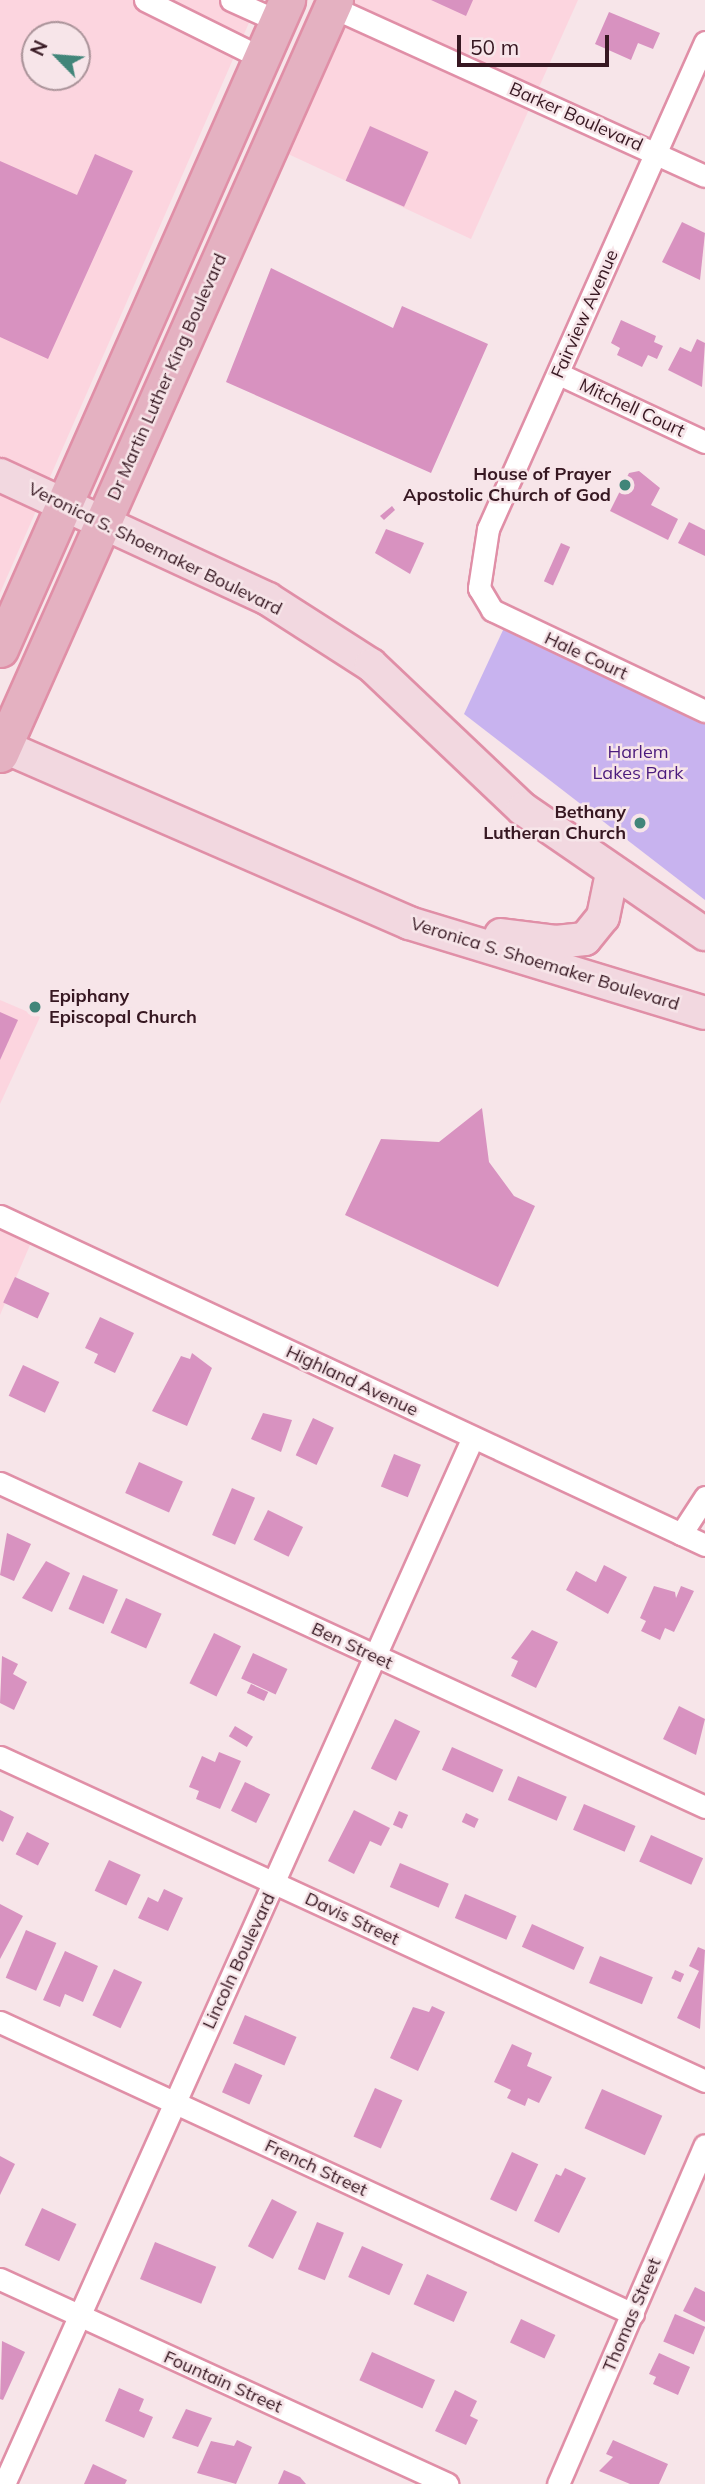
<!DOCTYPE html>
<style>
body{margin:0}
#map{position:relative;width:705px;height:2484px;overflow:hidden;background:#f7e5e9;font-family:Mulish,sans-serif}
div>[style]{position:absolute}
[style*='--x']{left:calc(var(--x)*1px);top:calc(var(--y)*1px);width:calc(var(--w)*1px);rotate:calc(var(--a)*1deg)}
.built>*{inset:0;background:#fcd5df}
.green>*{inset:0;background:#c8b3ef}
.building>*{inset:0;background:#d892c0;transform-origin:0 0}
.roads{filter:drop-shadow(2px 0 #e08fa7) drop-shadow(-2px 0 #e08fa7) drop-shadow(0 2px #e08fa7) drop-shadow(0 -2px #e08fa7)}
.street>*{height:21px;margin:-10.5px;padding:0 10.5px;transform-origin:10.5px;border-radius:10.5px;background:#fff}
.secondary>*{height:32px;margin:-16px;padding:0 16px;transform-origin:16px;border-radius:16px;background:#f2d8e0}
.primary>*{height:35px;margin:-17.5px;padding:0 17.5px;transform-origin:17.5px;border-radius:17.5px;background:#e4b1c1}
.dots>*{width:19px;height:19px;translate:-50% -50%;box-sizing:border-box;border:4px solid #f7e5e9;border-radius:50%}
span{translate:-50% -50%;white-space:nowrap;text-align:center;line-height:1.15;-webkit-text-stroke:5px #f7e5e9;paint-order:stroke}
.street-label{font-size:18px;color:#371822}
.poi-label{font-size:18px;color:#371822;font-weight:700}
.right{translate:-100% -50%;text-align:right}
.left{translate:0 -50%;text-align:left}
.park-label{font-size:18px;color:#4b1b7d}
.north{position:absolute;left:21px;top:21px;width:70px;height:70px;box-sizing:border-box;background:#f7e5e9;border:2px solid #aa9399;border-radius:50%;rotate:295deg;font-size:19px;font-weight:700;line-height:28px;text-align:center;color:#371822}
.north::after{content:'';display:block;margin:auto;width:24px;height:32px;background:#418579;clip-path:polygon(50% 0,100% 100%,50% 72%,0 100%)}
.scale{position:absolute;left:457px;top:35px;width:152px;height:32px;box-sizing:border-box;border:4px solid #371822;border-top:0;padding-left:9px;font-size:21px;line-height:24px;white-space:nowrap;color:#371822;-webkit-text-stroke:5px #f7e5e9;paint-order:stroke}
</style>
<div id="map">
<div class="built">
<div style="clip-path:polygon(evenodd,0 0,259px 0,47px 484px,0 463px,0 0,35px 35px,77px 35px,77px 77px,35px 77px,35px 35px)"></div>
<div style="clip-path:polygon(353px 0,578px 0,471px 239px,286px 153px)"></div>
<div style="clip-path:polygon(0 487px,39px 504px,0 593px)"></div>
<div style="clip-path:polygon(0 1000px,40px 1017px,0 1104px)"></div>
<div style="clip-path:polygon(0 1206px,39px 1224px,0 1315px)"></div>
</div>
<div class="green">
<div style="clip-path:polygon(504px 628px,705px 720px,705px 900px,464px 714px)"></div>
</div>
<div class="building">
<div style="clip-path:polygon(431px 0,473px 0,466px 16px)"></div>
<div style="clip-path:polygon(609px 12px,660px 33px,653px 49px,638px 43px,631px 60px,595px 44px)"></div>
<div style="left:370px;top:126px;width:64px;height:60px;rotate:24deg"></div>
<div style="clip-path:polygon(95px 154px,133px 171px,48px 359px,0 337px,0 161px,77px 195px)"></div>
<div style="clip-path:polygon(682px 222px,705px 233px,700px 280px,662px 262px)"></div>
<div style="clip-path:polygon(271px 268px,393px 328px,402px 306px,488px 344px,431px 473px,226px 382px)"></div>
<div style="clip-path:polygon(621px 320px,656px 336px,654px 342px,663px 346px,657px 359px,648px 355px,642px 367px,617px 355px,620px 348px,611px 343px)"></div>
<div style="clip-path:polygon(697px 339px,705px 343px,702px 387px,668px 370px,680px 347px,691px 352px)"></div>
<div style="clip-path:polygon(639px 471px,660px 488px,651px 505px,678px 519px,668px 540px,610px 511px,629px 473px)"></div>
<div style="clip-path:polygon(392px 506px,395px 510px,384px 520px,380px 516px)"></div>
<div style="clip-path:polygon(689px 522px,705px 530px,705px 556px,678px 543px)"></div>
<div style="clip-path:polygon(386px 529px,424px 543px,410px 574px,375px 553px)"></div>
<div style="left:561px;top:543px;width:10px;height:42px;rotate:24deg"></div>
<div style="clip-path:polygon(0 1012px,18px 1020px,0 1060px)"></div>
<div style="clip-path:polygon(482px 1108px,489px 1162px,514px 1196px,535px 1206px,498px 1287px,345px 1215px,381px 1139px,439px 1142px)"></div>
<div style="left:15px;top:1277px;width:38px;height:28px;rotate:25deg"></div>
<div style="clip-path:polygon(100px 1317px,134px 1333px,115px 1373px,94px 1363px,98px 1354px,85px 1348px)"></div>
<div style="clip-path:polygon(192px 1353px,212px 1368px,187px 1426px,152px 1411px,181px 1356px,190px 1359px)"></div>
<div style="left:23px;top:1365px;width:40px;height:34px;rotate:25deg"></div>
<div style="clip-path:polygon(263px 1413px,292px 1420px,281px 1452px,251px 1439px)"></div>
<div style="left:313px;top:1418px;width:23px;height:41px;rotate:25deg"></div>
<div style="left:394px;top:1454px;width:29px;height:35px;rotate:22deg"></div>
<div style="left:139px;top:1462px;width:48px;height:34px;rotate:24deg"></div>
<div style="left:232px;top:1488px;width:25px;height:51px;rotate:23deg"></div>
<div style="left:268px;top:1510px;width:39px;height:33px;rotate:26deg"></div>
<div style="clip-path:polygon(7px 1533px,31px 1544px,14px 1581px,0 1575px)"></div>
<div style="clip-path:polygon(46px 1561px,70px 1573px,52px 1612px,22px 1598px)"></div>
<div style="clip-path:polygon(604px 1565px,627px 1577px,608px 1614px,566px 1590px,576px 1571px,596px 1582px)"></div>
<div style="left:83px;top:1575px;width:38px;height:37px;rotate:23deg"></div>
<div style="clip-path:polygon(654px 1586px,675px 1592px,676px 1598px,681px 1586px,694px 1591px,674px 1632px,665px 1628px,660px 1640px,641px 1631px,646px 1621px,640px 1618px)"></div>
<div style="left:126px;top:1598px;width:39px;height:38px;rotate:24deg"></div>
<div style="clip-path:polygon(532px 1630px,558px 1642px,536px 1688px,511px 1676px,518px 1661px,511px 1658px)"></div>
<div style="left:214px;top:1633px;width:30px;height:56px;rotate:26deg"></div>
<div style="left:253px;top:1653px;width:38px;height:28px;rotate:25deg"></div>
<div style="clip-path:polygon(2px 1656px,18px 1664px,13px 1674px,27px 1682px,14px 1710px,0 1703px)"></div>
<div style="left:251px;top:1684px;width:19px;height:10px;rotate:25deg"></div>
<div style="clip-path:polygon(679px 1706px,705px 1719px,696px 1755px,663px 1739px)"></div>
<div style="left:395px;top:1719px;width:28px;height:55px;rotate:26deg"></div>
<div style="left:235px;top:1726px;width:21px;height:12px;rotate:31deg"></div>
<div style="left:452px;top:1747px;width:56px;height:25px;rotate:24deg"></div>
<div style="clip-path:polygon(219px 1752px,241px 1761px,220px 1809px,196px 1799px,199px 1791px,189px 1787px,202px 1756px,215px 1762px)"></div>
<div style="left:518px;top:1776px;width:53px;height:26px;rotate:23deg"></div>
<div style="left:245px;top:1782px;width:28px;height:32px;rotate:26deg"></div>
<div style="left:584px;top:1804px;width:56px;height:28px;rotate:23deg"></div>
<div style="clip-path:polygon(0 1810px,14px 1817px,3px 1842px,0 1840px)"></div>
<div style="clip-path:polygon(354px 1810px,390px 1828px,381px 1846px,370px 1841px,354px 1874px,328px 1861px)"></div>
<div style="left:399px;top:1811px;width:10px;height:15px;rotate:24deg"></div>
<div style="left:466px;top:1813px;width:14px;height:10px;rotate:25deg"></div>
<div style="left:27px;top:1832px;width:25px;height:25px;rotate:27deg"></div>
<div style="left:651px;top:1835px;width:57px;height:29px;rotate:24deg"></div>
<div style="left:109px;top:1860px;width:35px;height:34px;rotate:25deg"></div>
<div style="left:400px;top:1863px;width:53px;height:26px;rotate:23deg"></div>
<div style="clip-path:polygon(164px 1889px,183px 1898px,168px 1931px,138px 1918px,148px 1897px,158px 1902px)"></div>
<div style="left:465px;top:1894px;width:56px;height:26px;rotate:23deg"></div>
<div style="clip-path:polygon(0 1904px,23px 1916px,0 1959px)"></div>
<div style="left:532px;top:1924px;width:57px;height:25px;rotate:24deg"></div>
<div style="left:26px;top:1930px;width:33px;height:52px;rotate:23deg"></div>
<div style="clip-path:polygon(698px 1947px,705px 1950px,700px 2029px,677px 2018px,699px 1971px,689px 1966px)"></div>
<div style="clip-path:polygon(65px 1951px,98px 1966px,83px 2002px,65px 1994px,60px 2007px,43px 2000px)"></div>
<div style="left:600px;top:1956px;width:57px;height:29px;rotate:22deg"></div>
<div style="left:114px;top:1969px;width:31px;height:51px;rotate:25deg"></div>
<div style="left:675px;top:1970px;width:10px;height:9px;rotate:24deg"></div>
<div style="clip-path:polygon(432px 2006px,445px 2012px,418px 2071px,390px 2058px,413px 2007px,429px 2012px)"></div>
<div style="left:245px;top:2015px;width:56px;height:31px;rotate:23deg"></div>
<div style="clip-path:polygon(512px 2044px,532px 2053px,527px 2066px,552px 2077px,539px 2103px,528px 2098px,525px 2106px,507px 2098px,511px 2090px,494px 2082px)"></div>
<div style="left:235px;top:2063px;width:30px;height:32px;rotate:24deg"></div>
<div style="left:375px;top:2088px;width:30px;height:53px;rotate:24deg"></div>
<div style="left:602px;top:2089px;width:66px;height:43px;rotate:24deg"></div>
<div style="left:512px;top:2152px;width:29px;height:52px;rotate:25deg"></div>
<div style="clip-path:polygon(0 2156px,15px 2164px,0 2195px)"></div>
<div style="clip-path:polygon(565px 2168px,586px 2178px,559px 2233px,534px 2221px,556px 2174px,561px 2176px)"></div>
<div style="left:272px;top:2199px;width:28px;height:53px;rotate:27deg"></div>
<div style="left:42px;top:2208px;width:38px;height:41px;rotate:25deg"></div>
<div style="left:317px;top:2222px;width:29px;height:51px;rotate:22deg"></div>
<div style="left:155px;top:2242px;width:66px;height:40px;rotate:22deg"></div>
<div style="left:362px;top:2246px;width:45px;height:34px;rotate:24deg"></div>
<div style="left:427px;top:2274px;width:44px;height:33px;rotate:24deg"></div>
<div style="clip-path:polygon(695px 2287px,705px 2292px,705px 2322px,683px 2311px)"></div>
<div style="left:675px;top:2314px;width:33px;height:30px;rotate:23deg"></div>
<div style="left:521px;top:2319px;width:38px;height:26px;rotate:25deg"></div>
<div style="clip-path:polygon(2px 2341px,25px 2352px,3px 2400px,0 2399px)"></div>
<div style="left:372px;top:2352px;width:69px;height:31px;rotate:24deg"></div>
<div style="clip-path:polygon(659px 2353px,690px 2367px,678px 2395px,653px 2384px,656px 2377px,649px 2374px)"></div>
<div style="clip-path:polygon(119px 2388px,144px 2399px,139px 2411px,153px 2417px,144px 2438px,105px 2421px)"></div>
<div style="clip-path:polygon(455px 2390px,477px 2401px,470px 2416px,478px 2420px,466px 2445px,435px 2431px)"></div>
<div style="clip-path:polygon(186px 2409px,212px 2418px,198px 2447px,172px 2438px)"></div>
<div style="clip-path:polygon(237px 2440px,252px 2447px,236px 2484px,197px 2473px,211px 2441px,234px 2446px)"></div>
<div style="clip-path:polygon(613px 2440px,668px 2464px,659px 2484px,630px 2484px,599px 2471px,613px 2457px,606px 2454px)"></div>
<div style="clip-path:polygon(93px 2464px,127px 2480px,125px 2484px,84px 2484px)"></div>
<div style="clip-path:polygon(284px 2470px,300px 2477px,306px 2484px,278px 2484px)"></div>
</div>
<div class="roads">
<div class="street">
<div style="--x:145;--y:0;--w:131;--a:26.4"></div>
<div style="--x:231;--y:0;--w:51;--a:24.1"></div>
<div style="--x:332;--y:7;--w:409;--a:24.4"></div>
<div style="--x:705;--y:42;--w:533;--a:114.02"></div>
<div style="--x:488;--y:529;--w:60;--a:98.7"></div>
<div style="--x:479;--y:588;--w:26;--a:59"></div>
<div style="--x:492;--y:610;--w:236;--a:25.4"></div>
<div style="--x:559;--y:374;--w:161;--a:25"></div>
<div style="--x:0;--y:1216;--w:778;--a:25.02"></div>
<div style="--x:0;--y:1483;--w:776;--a:24.68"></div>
<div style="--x:681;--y:1534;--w:44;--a:-57"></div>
<div style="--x:0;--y:1757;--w:776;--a:24.68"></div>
<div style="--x:0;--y:2022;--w:697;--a:24.76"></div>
<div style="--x:0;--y:2279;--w:492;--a:24.6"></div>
<div style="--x:4;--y:2484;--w:1147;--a:-65.87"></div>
<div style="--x:558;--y:2484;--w:369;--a:-66.6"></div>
</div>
<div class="secondary">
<div style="--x:0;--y:475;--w:295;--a:24.8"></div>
<div style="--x:268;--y:599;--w:122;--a:32.7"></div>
<div style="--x:371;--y:665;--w:209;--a:43.5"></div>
<div style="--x:523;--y:809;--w:221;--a:34.5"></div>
<div style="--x:0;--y:745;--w:446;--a:23.5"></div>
<div style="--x:409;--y:923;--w:309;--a:16.9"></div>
<div style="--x:501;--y:935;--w:55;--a:7.3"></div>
<div style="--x:556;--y:942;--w:29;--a:-6"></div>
<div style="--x:585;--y:939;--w:28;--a:-51"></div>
<div style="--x:603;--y:917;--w:45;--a:-78.4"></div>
</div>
<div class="primary">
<div style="--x:0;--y:649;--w:710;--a:-66.14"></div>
<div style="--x:0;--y:754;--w:825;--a:-66.04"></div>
</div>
</div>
<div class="dots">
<div style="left:625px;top:485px;background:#418579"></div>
<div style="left:640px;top:823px;background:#418579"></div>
<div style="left:35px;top:1007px;background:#418579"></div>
</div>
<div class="street-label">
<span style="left:576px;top:117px;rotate:24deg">Barker Boulevard</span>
<span style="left:585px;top:314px;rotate:-66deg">Fairview Avenue</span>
<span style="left:167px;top:377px;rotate:-66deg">Dr Martin Luther King Boulevard</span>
<span style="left:632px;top:408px;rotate:25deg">Mitchell Court</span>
<span style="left:155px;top:549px;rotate:26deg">Veronica S. Shoemaker Boulevard</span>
<span style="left:586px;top:656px;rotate:25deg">Hale Court</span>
<span style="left:545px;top:964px;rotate:17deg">Veronica S. Shoemaker Boulevard</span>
<span style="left:352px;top:1381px;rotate:25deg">Highland Avenue</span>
<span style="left:352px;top:1646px;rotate:25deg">Ben Street</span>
<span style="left:352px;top:1919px;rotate:25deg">Davis Street</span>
<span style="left:239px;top:1961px;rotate:-65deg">Lincoln Boulevard</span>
<span style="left:316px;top:2168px;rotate:25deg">French Street</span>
<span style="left:632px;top:2315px;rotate:-67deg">Thomas Street</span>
<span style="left:223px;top:2382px;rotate:24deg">Fountain Street</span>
</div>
<div class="poi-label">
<span class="right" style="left:611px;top:485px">House of Prayer<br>Apostolic Church of God</span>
<span class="right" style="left:626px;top:823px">Bethany<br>Lutheran Church</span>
<span class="left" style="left:49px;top:1007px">Epiphany<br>Episcopal Church</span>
</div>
<div class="park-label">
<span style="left:638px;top:763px">Harlem<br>Lakes Park</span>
</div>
<div class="north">N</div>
<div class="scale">50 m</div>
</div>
